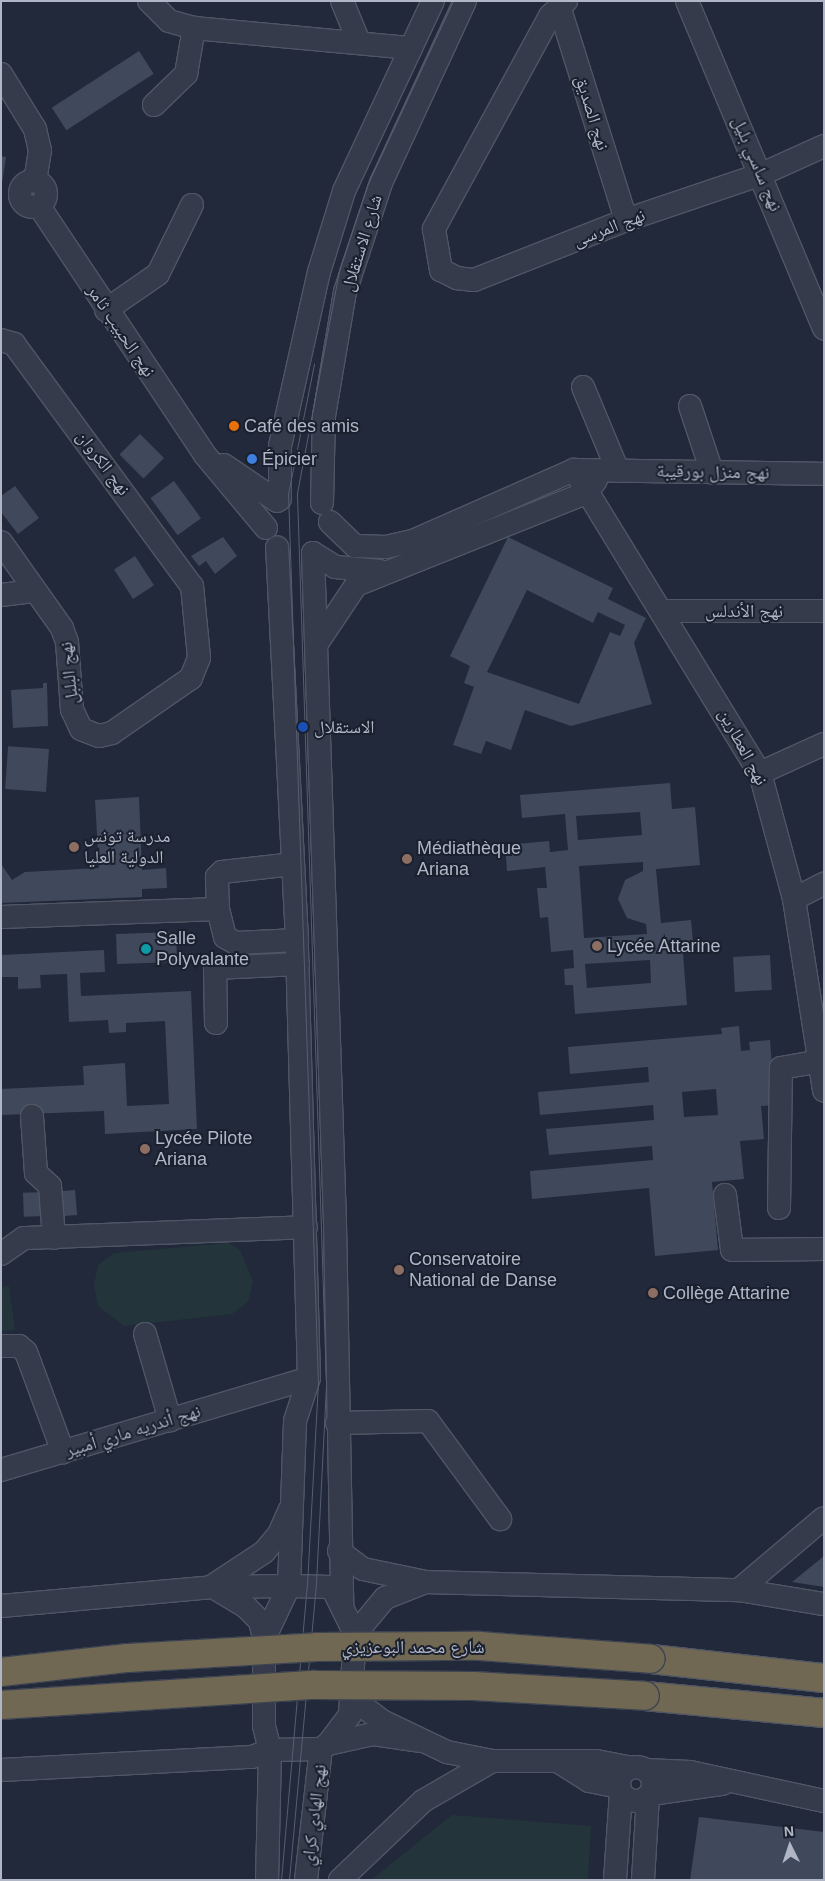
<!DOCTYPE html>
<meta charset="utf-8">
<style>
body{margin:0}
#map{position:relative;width:825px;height:1881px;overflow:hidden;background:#21293a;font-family:Arial,"Noto Naskh Arabic",sans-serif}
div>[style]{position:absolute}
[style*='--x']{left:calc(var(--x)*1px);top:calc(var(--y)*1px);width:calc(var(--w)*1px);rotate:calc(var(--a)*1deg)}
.green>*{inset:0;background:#23353b}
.building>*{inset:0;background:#40485c;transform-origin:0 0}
.roads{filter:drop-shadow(1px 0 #505665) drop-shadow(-1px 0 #505665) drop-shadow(0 1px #505665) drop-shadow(0 -1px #505665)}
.minor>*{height:22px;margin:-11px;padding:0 11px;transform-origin:11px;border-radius:11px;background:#353b4a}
.minor>.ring{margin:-11px;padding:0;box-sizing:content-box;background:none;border:22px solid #353b4a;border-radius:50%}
.highway>*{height:28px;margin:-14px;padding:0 14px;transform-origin:14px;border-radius:14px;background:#706852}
.tram>*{height:1px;margin:-0.5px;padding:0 0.5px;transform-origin:0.5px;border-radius:0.5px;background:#575e71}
.bridges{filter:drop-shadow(1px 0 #3d4352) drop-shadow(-1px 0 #3d4352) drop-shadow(0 1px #3d4352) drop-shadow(0 -1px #3d4352)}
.highway-bridge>*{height:28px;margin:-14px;padding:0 14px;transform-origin:14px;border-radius:14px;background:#706852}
.dots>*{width:14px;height:14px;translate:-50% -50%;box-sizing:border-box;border:2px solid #1a202e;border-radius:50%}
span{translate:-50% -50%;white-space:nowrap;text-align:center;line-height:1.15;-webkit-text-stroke:4px #1a202e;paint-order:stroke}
.street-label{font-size:18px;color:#b0b6c6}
.poi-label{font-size:18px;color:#b0b6c6}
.left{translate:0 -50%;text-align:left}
.frame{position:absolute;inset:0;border:2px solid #b0b6c6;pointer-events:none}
.north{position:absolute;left:765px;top:1821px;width:50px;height:50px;-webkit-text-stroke:4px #1a202e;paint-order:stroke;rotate:356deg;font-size:14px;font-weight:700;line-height:20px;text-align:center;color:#b0b6c6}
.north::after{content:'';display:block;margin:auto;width:18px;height:22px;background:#b0b6c6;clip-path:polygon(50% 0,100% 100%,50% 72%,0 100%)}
</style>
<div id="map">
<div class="green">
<div style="clip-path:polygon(229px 1243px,240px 1250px,253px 1281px,248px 1302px,232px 1314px,124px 1326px,98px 1306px,94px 1285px,98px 1265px,114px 1253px)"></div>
<div style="clip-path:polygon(9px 1286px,15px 1330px,1px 1331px,1px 1287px)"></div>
<div style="clip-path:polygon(452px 1815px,591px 1826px,588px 1880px,371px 1880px)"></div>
</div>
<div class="building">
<div style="left:139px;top:51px;width:27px;height:104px;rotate:57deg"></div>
<div style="clip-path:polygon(1px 156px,6px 157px,2px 183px,1px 183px)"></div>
<div style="left:140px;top:434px;width:34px;height:29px;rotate:45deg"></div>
<div style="left:174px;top:481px;width:46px;height:29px;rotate:54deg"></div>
<div style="clip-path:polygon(15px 486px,39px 518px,18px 534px,1px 512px,1px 496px)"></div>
<div style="clip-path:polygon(223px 537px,237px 556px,215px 574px,206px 561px,199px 566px,191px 556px)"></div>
<div style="clip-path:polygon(evenodd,508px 537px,613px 588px,608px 599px,646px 618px,634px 643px,652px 704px,571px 726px,525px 710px,511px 750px,486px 741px,481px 754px,453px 745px,474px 687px,464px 683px,470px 666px,450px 656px,508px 537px,527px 590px,593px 623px,598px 612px,625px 625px,620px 636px,610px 632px,579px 704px,487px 672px,527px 590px)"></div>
<div style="left:135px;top:556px;width:35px;height:25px;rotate:57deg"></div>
<div style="clip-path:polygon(43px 683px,47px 683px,48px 726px,13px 728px,11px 690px,43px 688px)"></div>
<div style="left:49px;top:749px;width:43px;height:41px;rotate:94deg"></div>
<div style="clip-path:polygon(evenodd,670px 783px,672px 809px,695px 807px,700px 865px,656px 869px,661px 923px,691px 920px,694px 952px,683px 953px,687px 1005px,575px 1014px,573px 985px,565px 985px,564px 969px,574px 968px,573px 950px,551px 952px,548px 917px,540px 918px,537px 888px,547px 888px,545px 867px,507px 871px,505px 845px,549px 841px,550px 852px,568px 850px,565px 814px,522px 818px,520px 795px,670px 783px,640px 812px,642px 835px,578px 840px,576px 816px,640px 812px,670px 783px,643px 862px,643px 871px,625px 880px,618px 899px,627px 918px,646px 924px,647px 934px,584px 938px,579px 866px,643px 862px,670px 783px,650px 960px,651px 983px,587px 988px,585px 964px,650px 960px)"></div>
<div style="clip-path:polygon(139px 797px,142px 870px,166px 868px,167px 888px,142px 889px,142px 897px,1px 903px,1px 864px,12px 880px,25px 872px,99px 868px,95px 800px)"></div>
<div style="left:176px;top:932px;width:30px;height:60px;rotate:88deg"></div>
<div style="clip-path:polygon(104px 950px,105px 972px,80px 973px,81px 996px,191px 991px,197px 1129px,105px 1134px,104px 1111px,1px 1115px,1px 1089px,84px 1085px,83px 1066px,125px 1063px,127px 1106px,169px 1104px,165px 1021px,126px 1023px,126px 1032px,109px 1033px,108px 1020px,69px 1022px,67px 974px,40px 975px,41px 988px,18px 989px,18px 977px,1px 977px,1px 955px)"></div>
<div style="left:770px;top:955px;width:35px;height:37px;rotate:87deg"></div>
<div style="clip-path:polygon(evenodd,739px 1026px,741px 1051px,750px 1050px,749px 1042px,770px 1040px,775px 1105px,761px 1106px,764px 1139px,740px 1141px,744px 1179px,712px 1182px,718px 1250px,655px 1256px,649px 1188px,532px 1199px,530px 1171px,653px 1160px,652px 1146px,549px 1155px,546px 1129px,654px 1120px,653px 1105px,540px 1115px,538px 1092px,649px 1082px,648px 1067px,570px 1074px,568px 1047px,722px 1034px,721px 1028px,739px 1026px,716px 1089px,718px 1115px,684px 1117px,682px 1092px,716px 1089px)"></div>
<div style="left:75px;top:1190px;width:25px;height:21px;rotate:85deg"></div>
<div style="left:47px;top:1192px;width:24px;height:24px;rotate:88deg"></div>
<div style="clip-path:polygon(824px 1556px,824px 1587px,792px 1582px)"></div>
<div style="clip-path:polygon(699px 1817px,824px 1832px,824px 1880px,690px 1880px)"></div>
</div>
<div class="roads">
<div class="minor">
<div style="--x:149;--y:1;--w:28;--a:45"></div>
<div style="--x:169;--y:21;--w:26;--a:16"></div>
<div style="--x:194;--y:28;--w:218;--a:5.3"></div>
<div style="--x:342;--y:1;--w:44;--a:67.5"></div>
<div style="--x:566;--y:1;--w:22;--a:137"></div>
<div style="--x:550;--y:16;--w:243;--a:118.6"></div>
<div style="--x:434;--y:229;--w:42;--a:80.3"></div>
<div style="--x:441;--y:270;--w:18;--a:27"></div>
<div style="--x:457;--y:278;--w:17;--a:7"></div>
<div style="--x:474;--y:280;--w:163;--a:-21.5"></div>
<div style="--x:626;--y:220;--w:144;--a:-18.7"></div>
<div style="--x:762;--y:174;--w:68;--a:-24.3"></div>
<div style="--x:687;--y:1;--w:355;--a:67.3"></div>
<div style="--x:559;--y:6;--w:224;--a:72.6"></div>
<div style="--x:1;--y:74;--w:65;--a:58.3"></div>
<div style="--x:35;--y:129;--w:22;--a:77"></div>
<div style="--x:40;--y:150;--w:32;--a:99"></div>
<div style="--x:154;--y:105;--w:45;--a:-44.1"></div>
<div style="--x:186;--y:74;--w:47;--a:-80.1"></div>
<div class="ring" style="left:20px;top:181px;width:4px;height:4px"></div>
<div style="--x:39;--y:206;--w:299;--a:56.3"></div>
<div style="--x:205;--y:455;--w:95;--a:50.1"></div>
<div style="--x:106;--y:310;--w:63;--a:-34.7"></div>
<div style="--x:158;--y:274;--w:77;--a:-63.8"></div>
<div style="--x:1;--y:340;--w:14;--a:17"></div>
<div style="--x:14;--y:344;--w:300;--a:53.7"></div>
<div style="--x:192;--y:586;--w:72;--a:84.4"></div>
<div style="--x:199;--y:658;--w:22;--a:112"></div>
<div style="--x:191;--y:678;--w:96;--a:145.2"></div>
<div style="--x:112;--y:733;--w:13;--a:167"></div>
<div style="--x:99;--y:736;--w:19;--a:-159"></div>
<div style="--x:81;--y:729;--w:21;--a:-115"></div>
<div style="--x:72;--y:710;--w:68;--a:-94.2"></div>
<div style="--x:67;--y:642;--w:15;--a:-110"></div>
<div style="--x:62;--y:628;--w:105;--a:-125.3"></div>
<div style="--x:583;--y:387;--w:91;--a:67.4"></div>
<div style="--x:690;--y:406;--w:70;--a:71.6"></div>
<div style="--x:224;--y:465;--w:64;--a:34.2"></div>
<div style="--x:574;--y:470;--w:356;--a:58.5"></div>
<div style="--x:760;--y:773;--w:131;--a:74.9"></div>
<div style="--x:794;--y:899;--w:194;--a:81.1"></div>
<div style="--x:280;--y:499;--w:53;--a:-90"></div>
<div style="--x:280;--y:446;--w:178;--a:-77.4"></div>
<div style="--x:319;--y:272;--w:85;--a:-72.8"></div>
<div style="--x:344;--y:191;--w:210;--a:-64.9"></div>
<div style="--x:322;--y:503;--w:87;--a:-88.7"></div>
<div style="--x:324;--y:416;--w:126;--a:-80.4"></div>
<div style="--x:345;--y:292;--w:115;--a:-71.7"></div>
<div style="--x:381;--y:183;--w:200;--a:-65.2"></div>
<div style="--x:330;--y:522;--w:35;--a:44"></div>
<div style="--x:355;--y:546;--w:31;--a:2"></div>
<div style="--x:386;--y:547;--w:28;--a:-13"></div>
<div style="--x:413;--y:541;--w:176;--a:-23.8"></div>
<div style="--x:574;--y:470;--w:250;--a:0.9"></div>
<div style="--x:313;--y:553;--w:671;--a:88.12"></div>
<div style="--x:335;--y:1224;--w:381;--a:88.9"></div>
<div style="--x:313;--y:553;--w:26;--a:32"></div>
<div style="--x:335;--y:567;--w:45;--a:5.1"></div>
<div style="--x:1;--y:595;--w:32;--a:-7"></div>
<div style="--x:665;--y:611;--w:159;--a:0"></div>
<div style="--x:318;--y:642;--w:69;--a:-56.3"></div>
<div style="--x:356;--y:585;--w:248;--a:-21.8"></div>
<div style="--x:586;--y:493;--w:16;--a:-52"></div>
<div style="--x:760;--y:773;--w:70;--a:-24.4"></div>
<div style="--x:794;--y:899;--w:34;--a:-27"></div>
<div style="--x:218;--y:909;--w:32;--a:-92"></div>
<div style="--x:217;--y:877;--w:7;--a:-45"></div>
<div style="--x:222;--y:872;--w:71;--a:-6.4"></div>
<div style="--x:1;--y:917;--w:217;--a:-2.1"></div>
<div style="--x:218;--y:909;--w:29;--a:76"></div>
<div style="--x:225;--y:937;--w:13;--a:29"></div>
<div style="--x:236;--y:943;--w:61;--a:-2.8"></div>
<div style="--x:216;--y:1023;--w:55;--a:-91"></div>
<div style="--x:215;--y:968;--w:83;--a:-2.8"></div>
<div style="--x:32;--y:1116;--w:57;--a:86"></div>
<div style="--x:36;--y:1173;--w:19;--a:43"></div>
<div style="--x:50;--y:1186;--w:52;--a:85.6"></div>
<div style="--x:725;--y:1195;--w:55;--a:82.7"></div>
<div style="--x:732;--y:1250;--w:92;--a:-0.6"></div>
<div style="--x:779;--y:1208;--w:140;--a:-89.2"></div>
<div style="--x:781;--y:1068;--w:40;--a:-10"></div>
<div style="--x:1;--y:1254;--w:28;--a:-35"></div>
<div style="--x:24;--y:1238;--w:282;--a:-2.2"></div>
<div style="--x:145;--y:1334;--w:90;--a:73.8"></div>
<div style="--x:1;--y:1346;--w:18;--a:0"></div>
<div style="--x:19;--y:1346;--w:9;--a:41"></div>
<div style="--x:26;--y:1352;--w:107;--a:69.7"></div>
<div style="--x:337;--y:1423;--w:91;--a:-1.3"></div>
<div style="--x:428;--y:1421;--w:122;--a:53.7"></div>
<div style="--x:1;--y:1470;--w:321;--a:-16.6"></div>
<div style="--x:339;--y:1551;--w:30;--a:37"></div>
<div style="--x:363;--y:1569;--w:63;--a:11.8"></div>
<div style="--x:425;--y:1582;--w:314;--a:1.5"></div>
<div style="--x:739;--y:1590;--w:111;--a:-40.3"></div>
<div style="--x:214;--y:1585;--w:60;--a:-33.4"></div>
<div style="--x:264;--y:1552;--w:23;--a:-50"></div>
<div style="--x:279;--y:1534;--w:27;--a:-66"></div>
<div style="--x:213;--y:1587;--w:39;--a:31"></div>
<div style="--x:246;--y:1607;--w:20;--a:45"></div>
<div style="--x:260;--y:1621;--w:18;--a:77"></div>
<div style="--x:739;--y:1590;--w:86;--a:9.4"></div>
<div style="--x:1;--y:1606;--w:212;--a:-5.1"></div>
<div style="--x:212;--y:1587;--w:77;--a:-0.7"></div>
<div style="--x:289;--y:1586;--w:165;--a:-87.9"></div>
<div style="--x:295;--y:1421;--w:45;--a:-72"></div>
<div style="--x:309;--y:1378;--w:438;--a:-91.6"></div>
<div style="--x:297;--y:940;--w:393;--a:-92.9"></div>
<div style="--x:355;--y:1634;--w:47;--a:-50.2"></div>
<div style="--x:385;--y:1598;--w:41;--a:-21.5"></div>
<div style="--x:353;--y:1699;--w:39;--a:37"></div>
<div style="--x:384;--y:1722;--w:70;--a:25.5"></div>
<div style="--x:447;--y:1752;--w:46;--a:11.3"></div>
<div style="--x:492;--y:1761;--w:104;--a:0"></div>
<div style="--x:596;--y:1761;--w:36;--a:11"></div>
<div style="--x:328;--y:1744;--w:36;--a:-53"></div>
<div style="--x:350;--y:1715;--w:81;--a:-86.5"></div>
<div style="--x:355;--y:1634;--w:52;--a:-116.1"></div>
<div style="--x:332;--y:1587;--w:43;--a:-178.7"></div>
<div style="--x:289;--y:1586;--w:59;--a:115.3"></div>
<div style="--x:264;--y:1639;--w:87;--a:90"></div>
<div style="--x:264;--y:1726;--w:25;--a:76"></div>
<div style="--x:270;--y:1750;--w:51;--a:-1.1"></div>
<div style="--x:321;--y:1749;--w:9;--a:-36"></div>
<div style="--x:328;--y:1744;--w:46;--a:-12.5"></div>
<div style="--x:373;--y:1734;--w:49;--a:8.3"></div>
<div style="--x:559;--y:1762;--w:36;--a:32"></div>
<div style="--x:589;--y:1781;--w:31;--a:11"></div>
<div class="ring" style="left:619px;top:1767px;width:12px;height:12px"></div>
<div style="--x:1;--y:1770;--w:251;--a:-3"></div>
<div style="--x:252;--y:1757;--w:19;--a:-21"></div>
<div style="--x:270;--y:1750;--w:130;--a:91.3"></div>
<div style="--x:646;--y:1770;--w:44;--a:2.6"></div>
<div style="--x:690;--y:1772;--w:137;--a:12.2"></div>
<div style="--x:651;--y:1794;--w:72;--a:-8"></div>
<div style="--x:306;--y:1880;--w:132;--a:-83.5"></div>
<div style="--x:340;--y:1880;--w:115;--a:-43.6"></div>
<div style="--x:423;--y:1801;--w:80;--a:-30.1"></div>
<div style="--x:615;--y:1880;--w:87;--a:-86.1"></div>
<div style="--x:643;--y:1880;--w:83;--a:-86.6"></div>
</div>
<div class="highway">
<div style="--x:651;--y:1659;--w:174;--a:6.3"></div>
<div style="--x:645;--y:1696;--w:180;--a:5.4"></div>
</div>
</div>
<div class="tram">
<div style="--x:281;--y:1880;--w:296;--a:-85"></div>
<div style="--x:307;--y:1585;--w:202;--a:-86.9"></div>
<div style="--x:318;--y:1383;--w:890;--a:-91.93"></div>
<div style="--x:288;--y:494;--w:133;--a:-78.7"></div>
<div style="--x:289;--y:1880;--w:298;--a:-84.8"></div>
<div style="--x:316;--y:1583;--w:200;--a:-87.1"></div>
<div style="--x:326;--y:1383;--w:890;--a:-91.87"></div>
<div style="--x:297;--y:493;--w:227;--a:-79.3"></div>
<div style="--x:339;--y:270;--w:92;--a:-71.6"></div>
<div style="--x:368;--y:183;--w:201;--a:-65"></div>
</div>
<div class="bridges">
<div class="highway-bridge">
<div style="--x:1;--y:1672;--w:128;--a:-6.3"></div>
<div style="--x:128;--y:1658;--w:189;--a:-3.3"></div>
<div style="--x:317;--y:1647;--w:163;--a:-0.4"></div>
<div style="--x:480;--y:1646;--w:171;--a:4.3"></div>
<div style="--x:1;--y:1705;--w:314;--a:-3.7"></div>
<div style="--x:314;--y:1685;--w:160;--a:0.4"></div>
<div style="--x:474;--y:1686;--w:171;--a:3.3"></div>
</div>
</div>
<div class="dots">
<div style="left:234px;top:426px;background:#e8710a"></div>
<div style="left:252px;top:459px;background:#3f7fe0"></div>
<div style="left:303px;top:727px;background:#1a4fb4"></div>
<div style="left:74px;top:847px;background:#8d6e63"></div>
<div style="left:407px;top:859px;background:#8d6e63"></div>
<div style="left:597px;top:946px;background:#8d6e63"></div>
<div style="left:146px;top:949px;background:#0f9aa8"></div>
<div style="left:145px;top:1149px;background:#8d6e63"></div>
<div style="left:399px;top:1270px;background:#8d6e63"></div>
<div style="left:653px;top:1293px;background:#8d6e63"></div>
</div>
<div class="street-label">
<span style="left:592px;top:113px;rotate:73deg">نهج الصديق</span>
<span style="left:757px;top:164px;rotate:67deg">نهج ساسي بليل</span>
<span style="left:609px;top:228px;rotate:-21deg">نهج المرسى</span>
<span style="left:362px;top:243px;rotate:-73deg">شارع الاستقلال</span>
<span style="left:121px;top:331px;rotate:56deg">نهج الحبيب ثامر</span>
<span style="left:103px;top:463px;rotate:53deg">نهج الكروان</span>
<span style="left:713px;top:472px;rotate:1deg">نهج منزل بورقيبة</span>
<span style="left:744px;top:611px">نهج الأندلس</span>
<span style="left:69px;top:673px;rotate:-96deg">نهج البلبل</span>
<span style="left:743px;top:747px;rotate:62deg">نهج العطارين</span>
<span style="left:133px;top:1431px;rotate:-17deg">نهج أندريه ماري أمبير</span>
<span style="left:413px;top:1647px">شارع محمد البوعزيزي</span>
<span style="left:314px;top:1815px;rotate:-83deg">نهج الهادي كراي</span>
</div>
<div class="poi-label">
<span class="left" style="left:244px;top:426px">Café des amis</span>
<span class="left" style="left:262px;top:459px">Épicier</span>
<span class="left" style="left:314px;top:727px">الاستقلال</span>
<span class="left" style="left:84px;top:847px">مدرسة تونس<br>الدولية العليا</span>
<span class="left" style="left:417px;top:859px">Médiathèque<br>Ariana</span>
<span class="left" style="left:156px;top:949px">Salle<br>Polyvalante</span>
<span class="left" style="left:607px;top:946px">Lycée Attarine</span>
<span class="left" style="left:155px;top:1149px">Lycée Pilote<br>Ariana</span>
<span class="left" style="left:409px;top:1270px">Conservatoire<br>National de Danse</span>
<span class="left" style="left:663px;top:1293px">Collège Attarine</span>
</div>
<div class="frame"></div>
<div class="north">N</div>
</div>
